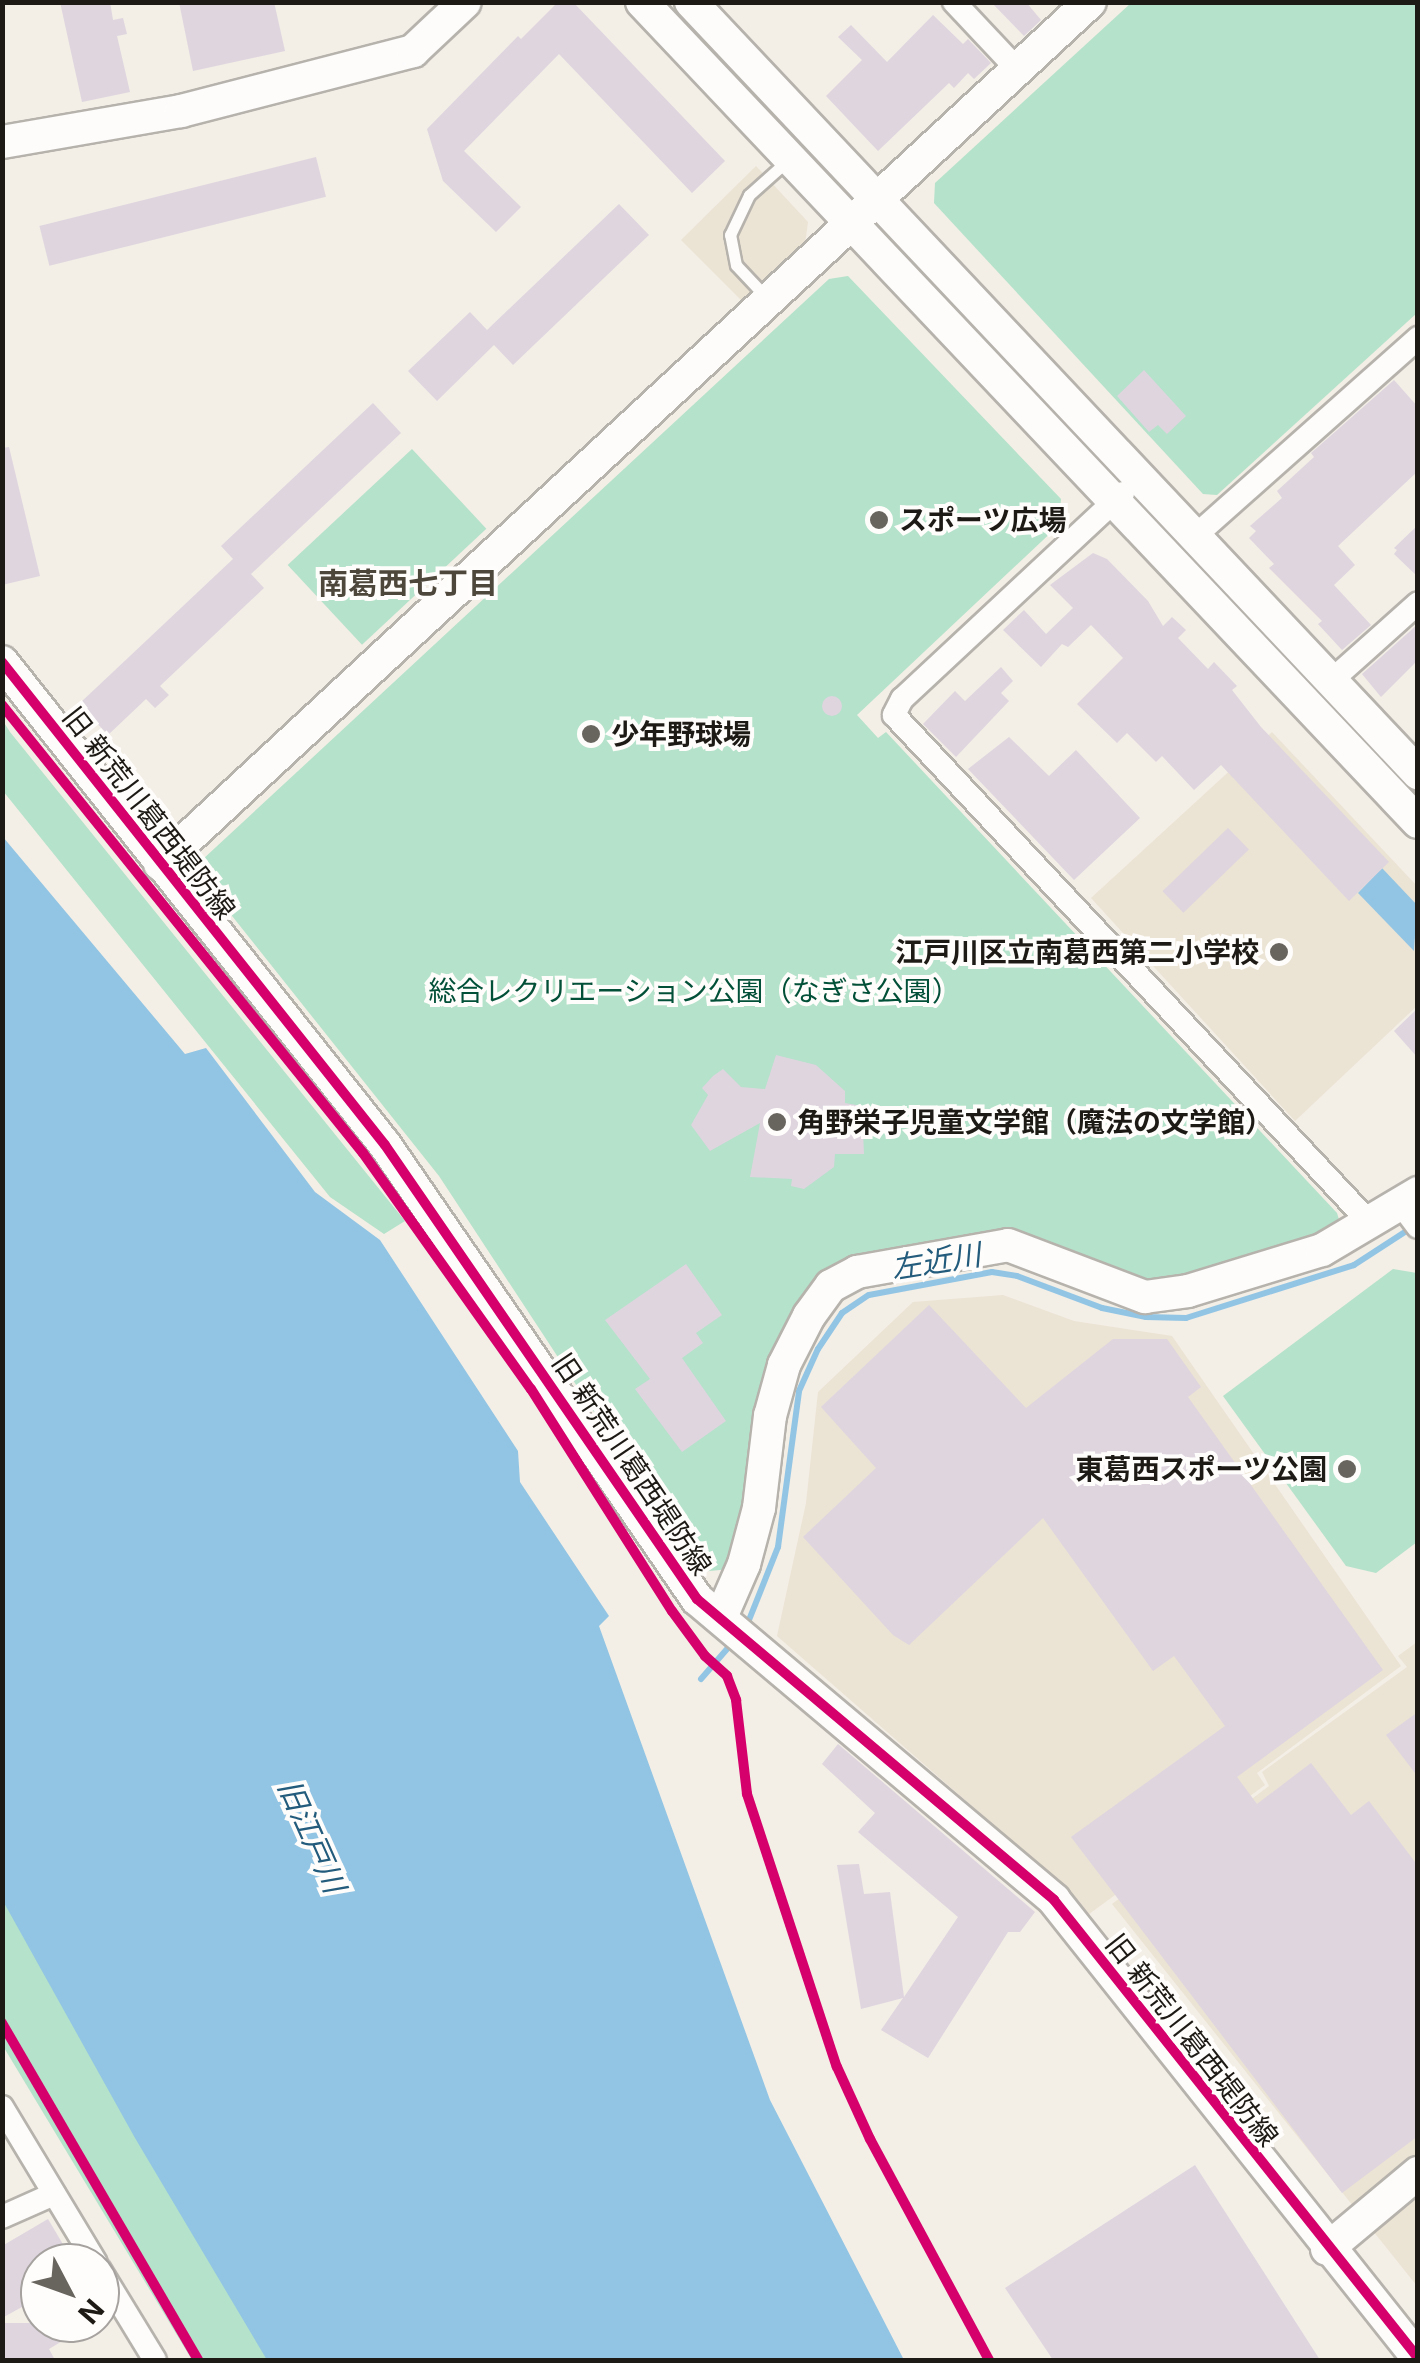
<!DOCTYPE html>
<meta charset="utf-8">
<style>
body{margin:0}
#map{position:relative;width:1420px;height:2363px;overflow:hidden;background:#f3eee6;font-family:Inter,"Noto Sans JP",sans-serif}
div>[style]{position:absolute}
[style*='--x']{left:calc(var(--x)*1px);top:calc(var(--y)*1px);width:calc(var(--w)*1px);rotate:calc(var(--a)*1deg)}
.built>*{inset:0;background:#ebe3d4}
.green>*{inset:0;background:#b4e2ca;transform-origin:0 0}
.water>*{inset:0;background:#92c5e4}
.stream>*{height:6px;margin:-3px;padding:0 3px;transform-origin:3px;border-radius:3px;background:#92c5e4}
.building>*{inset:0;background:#ded5df;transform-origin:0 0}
.round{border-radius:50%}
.roads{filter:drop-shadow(2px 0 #b6b2ac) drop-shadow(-2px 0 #b6b2ac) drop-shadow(0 2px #b6b2ac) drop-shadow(0 -2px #b6b2ac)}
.lane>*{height:11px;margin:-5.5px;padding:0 5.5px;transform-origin:5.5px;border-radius:5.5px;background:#fdfcfb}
.street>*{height:22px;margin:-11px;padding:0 11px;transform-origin:11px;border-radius:11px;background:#fdfcfb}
.secondary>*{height:32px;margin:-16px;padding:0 16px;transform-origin:16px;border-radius:16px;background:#fdfcfb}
.cycleway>*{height:10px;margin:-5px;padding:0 5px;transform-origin:5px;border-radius:5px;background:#d6006c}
.dots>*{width:28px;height:28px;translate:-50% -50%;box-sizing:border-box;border:5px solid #fffdfb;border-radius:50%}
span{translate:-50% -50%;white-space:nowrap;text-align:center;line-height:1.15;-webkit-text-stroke:8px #fffdfb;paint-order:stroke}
.poi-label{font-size:28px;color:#1d1a15;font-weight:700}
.left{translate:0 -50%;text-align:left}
.right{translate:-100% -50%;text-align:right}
.street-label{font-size:28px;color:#1d1a15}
.park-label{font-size:28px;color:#035038}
.neighbourhood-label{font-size:30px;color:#4d463b;font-weight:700}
.water-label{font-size:30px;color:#225b7b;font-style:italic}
.frame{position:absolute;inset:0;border:5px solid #1d1a15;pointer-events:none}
.north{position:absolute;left:20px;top:2243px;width:100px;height:100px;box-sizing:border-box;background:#fffdfb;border:2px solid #a5a29f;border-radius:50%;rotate:131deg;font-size:28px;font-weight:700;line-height:40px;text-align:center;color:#1d1a15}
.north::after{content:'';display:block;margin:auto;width:35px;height:45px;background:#68645e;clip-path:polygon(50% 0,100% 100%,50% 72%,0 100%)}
</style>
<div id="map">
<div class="built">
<div style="clip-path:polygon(756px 166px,808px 222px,805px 244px,743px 302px,681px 240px)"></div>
<div style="clip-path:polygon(1272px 732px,1417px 886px,1417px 1006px,1295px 1121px,1091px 898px)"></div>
<div style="clip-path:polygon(1003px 1295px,1074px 1321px,1172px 1336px,1401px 1666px,1257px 1773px,1265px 1785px,1085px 1917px,1051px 1875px,777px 1636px,806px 1503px,818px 1392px,913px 1302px)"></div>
<div style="clip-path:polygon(1417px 1642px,1417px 2286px,1112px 1904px,1269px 1786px,1262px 1772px,1407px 1667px,1398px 1656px)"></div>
</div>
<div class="green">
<div style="clip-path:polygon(1131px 3px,1417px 3px,1417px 313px,1217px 495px,1203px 494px,934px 203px,935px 183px)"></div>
<div style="clip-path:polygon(848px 276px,1061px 499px,1059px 525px,857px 715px,878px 738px,886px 732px,1337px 1213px,1342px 1229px,1186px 1280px,1141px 1283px,1008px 1234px,824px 1278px,746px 1501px,730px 1569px,699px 1572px,439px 1176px,201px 877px,202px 860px,829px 279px)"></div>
<div style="left:412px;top:449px;width:109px;height:170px;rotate:47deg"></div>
<div style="clip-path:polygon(3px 721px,10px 732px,405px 1221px,384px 1234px,330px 1197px,3px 791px)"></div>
<div style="clip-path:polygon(1393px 1269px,1417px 1273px,1417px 1542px,1376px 1573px,1346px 1566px,1223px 1396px)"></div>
<div style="clip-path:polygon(2px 1871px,287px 2360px,192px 2360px,3px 2046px)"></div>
</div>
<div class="water">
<div style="clip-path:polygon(3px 837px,185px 1054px,206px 1048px,315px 1192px,380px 1240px,518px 1451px,520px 1482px,609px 1616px,599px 1626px,770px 2100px,904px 2360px,267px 2360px,135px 2138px,3px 1901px)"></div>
<div style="clip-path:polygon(1382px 868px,1417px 905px,1414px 951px,1358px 893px)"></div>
</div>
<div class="stream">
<div style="--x:747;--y:1625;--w:84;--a:-68.3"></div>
<div style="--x:778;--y:1547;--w:157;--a:-82.3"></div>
<div style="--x:799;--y:1391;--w:46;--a:-65.7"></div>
<div style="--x:818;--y:1349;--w:43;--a:-56.3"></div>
<div style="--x:842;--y:1313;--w:32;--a:-34"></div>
<div style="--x:869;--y:1295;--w:125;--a:-10.6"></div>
<div style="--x:992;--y:1272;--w:25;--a:9"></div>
<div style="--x:1017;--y:1276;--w:91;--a:20.6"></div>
<div style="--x:1102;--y:1308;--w:45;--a:11.6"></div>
<div style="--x:1146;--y:1317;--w:40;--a:1.4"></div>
<div style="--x:1186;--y:1318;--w:176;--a:-17.5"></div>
<div style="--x:1354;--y:1265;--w:68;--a:-33"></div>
<div style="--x:701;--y:1679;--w:49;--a:-49.1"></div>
</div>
<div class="building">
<div style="clip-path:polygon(60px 2px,110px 2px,113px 20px,123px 18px,127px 34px,117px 36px,130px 92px,82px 102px)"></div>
<div style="clip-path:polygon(179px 2px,274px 2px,285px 51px,193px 71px)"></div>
<div style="clip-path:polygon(558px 2px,573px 2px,725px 161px,692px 193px,559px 54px,464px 151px,521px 207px,496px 232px,443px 181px,427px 129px,518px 36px,521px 39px)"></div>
<div style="clip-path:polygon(991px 2px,1026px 2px,1041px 20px,1024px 36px)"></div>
<div style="clip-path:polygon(933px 15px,963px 44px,968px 39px,991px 63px,974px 79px,968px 73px,954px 88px,949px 83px,878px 151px,826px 96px,862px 60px,838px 37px,851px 25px,887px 62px)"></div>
<div style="left:316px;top:157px;width:41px;height:285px;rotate:76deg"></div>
<div style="clip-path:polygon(619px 204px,649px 235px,513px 365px,494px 345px,437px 401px,408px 371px,470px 312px,487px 330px)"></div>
<div style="clip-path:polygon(1144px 370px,1186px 416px,1167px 434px,1158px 425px,1149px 432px,1117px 396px)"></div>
<div style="clip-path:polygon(1394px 380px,1418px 407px,1418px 471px,1338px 546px,1355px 565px,1334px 585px,1371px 625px,1342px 650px,1318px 624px,1322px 621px,1269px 568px,1274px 564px,1249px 538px,1256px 531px,1250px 526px,1282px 498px,1277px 491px,1314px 457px,1311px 453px)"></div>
<div style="clip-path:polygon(373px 403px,401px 433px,251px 574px,264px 588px,160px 686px,169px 695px,155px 708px,146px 699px,108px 735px,79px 704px,233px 559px,221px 546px)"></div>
<div style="clip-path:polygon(9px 447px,40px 576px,2px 585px,2px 448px)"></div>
<div style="clip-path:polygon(1418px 525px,1418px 577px,1394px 554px,1397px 550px,1394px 548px)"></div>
<div style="clip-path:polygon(1093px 553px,1107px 559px,1148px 601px,1163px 626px,1172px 617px,1186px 630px,1178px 638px,1208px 669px,1214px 662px,1237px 686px,1232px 690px,1261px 727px,1389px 862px,1349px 901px,1221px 765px,1194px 790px,1162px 756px,1156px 762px,1127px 733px,1117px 743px,1077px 704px,1123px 658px,1091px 625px,1068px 647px,1062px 644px,1041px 667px,1003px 630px,1024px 610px,1046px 634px,1073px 608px,1050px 585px)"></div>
<div style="clip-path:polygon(1418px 624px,1418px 660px,1381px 697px,1362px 674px)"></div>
<div style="clip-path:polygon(1001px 667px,1013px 681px,1001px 693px,1009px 701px,956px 757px,923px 724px,955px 691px,965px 701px)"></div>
<div class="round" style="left:822px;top:696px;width:20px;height:20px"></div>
<div style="clip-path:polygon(1009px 737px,1049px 776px,1076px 750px,1140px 818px,1074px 880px,968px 769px)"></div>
<div style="left:1228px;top:828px;width:30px;height:91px;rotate:46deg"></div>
<div style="clip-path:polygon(1418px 1008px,1418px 1058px,1394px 1031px)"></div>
<div style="clip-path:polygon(776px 1055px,816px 1065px,845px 1091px,845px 1103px,862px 1106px,864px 1154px,835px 1154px,834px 1167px,804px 1189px,791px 1186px,792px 1179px,750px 1177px,760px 1123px,710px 1151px,691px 1125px,708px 1095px,702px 1088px,713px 1076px,723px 1069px,741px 1087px,765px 1089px)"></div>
<div style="clip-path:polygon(686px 1264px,722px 1315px,696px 1333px,703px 1343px,682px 1358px,726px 1421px,682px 1452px,635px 1389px,650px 1379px,605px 1320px)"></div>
<div style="clip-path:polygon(929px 1305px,1026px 1408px,1113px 1339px,1167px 1339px,1201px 1387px,1188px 1397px,1383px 1670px,1237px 1777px,1257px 1804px,1311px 1763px,1351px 1815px,1369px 1801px,1418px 1866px,1418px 2136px,1342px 2193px,1071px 1837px,1225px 1726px,1174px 1656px,1153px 1671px,1043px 1518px,909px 1645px,893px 1635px,803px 1537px,876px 1468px,821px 1407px)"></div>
<div style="clip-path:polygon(1418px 1712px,1418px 1777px,1386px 1735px)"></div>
<div style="clip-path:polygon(838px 1744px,1035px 1912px,1020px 1932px,1008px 1932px,928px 2058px,881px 2030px,903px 1998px,861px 2009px,837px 1865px,859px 1864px,864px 1894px,890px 1892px,904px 1997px,958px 1917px,858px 1832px,875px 1813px,822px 1764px)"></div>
<div style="clip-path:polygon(1195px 2165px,1320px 2360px,1053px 2360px,1005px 2288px)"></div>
<div style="clip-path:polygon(48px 2219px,74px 2263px,40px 2263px,40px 2297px,2px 2318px,2px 2246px)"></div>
<div style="clip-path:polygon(2px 2323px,92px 2323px,49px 2349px,55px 2360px,2px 2360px)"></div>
</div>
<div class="roads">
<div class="lane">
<div style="--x:767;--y:298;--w:45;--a:-133.2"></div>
<div style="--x:736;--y:265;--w:31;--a:-101"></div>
<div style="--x:730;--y:235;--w:44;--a:-64.6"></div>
<div style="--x:749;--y:195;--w:51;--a:-41.8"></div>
</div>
<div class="street">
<div style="--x:954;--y:2;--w:92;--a:46.8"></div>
<div style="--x:1123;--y:493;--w:302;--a:137"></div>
<div style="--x:902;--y:699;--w:18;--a:117"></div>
<div style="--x:894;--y:715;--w:696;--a:46.86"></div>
<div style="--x:1194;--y:537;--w:300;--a:-41.6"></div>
<div style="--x:1332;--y:680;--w:115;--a:-41.8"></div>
<div style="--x:1402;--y:1206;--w:26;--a:53"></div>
<div style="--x:2;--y:2107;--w:182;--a:58.9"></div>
<div style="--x:2;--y:2217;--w:57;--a:-23.9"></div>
<div style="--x:100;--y:2270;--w:105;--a:58.6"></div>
</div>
<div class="secondary">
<div style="--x:642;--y:2;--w:1129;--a:46.58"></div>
<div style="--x:691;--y:2;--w:1060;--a:46.68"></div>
<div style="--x:2;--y:142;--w:182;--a:-9.8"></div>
<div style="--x:181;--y:111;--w:240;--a:-14.5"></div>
<div style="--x:413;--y:51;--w:71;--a:-43.3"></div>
<div style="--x:2;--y:662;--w:616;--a:51.59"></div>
<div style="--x:385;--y:1145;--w:551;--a:55.5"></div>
<div style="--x:697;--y:1599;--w:467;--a:40.1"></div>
<div style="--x:1054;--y:1900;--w:585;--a:51.52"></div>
<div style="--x:160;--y:864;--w:1268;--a:-42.83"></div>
<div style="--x:721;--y:1617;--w:58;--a:-66.5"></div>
<div style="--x:744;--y:1564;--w:58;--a:-75"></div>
<div style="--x:759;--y:1508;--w:93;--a:-83.2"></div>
<div style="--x:770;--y:1416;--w:53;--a:-74.6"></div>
<div style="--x:784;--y:1365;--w:55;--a:-63"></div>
<div style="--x:809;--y:1316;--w:37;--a:-54"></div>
<div style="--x:831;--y:1286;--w:30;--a:-28"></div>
<div style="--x:857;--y:1272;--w:153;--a:-10.1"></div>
<div style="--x:1008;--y:1245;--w:147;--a:20.8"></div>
<div style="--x:1145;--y:1297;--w:43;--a:-7.9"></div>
<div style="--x:1188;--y:1291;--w:140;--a:-17"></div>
<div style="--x:1322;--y:1250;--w:112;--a:-30.7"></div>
<div style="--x:1327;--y:2249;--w:119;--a:-39.9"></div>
</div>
</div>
<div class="cycleway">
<div style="--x:2;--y:662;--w:616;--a:51.59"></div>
<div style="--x:385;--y:1145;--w:551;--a:55.5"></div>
<div style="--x:697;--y:1599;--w:467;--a:40.1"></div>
<div style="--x:1054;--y:1900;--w:585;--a:51.52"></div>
<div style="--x:2;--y:705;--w:575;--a:51.14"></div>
<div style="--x:363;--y:1153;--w:290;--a:54.6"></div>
<div style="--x:531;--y:1389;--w:263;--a:57.6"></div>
<div style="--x:672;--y:1611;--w:56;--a:53.7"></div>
<div style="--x:705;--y:1656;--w:30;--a:42"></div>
<div style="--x:727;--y:1676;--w:26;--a:69"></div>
<div style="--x:736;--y:1700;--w:95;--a:83.3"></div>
<div style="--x:747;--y:1794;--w:287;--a:71.8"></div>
<div style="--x:837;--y:2067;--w:79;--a:65.4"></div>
<div style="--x:870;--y:2139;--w:251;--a:61.7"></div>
<div style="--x:2;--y:2023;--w:390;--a:59.8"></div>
</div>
<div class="dots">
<div style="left:879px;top:520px;background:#68645e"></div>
<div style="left:591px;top:734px;background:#68645e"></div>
<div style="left:1279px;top:952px;background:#68645e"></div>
<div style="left:777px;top:1122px;background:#68645e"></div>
<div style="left:1347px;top:1469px;background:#68645e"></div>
</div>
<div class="poi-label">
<span class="left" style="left:899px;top:520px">スポーツ広場</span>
<span class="left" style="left:611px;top:734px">少年野球場</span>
<span class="right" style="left:1259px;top:952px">江戸川区立南葛西第二小学校</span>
<span class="left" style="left:797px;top:1122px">角野栄子児童文学館（魔法の文学館）</span>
<span class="right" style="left:1327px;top:1469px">東葛西スポーツ公園</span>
</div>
<div class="street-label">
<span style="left:149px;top:813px;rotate:52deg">旧 新荒川葛西堤防線</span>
<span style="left:632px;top:1464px;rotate:56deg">旧 新荒川葛西堤防線</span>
<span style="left:1192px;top:2040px;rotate:52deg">旧 新荒川葛西堤防線</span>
</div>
<div class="park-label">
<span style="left:694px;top:991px">総合レクリエーション公園（なぎさ公園）</span>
</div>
<div class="neighbourhood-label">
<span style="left:408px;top:583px">南葛西七丁目</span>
</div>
<div class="water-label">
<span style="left:936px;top:1261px;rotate:-9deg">左近川</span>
<span style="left:312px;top:1836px;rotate:66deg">旧江戸川</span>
</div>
<div class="frame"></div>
<div class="north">N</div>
</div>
